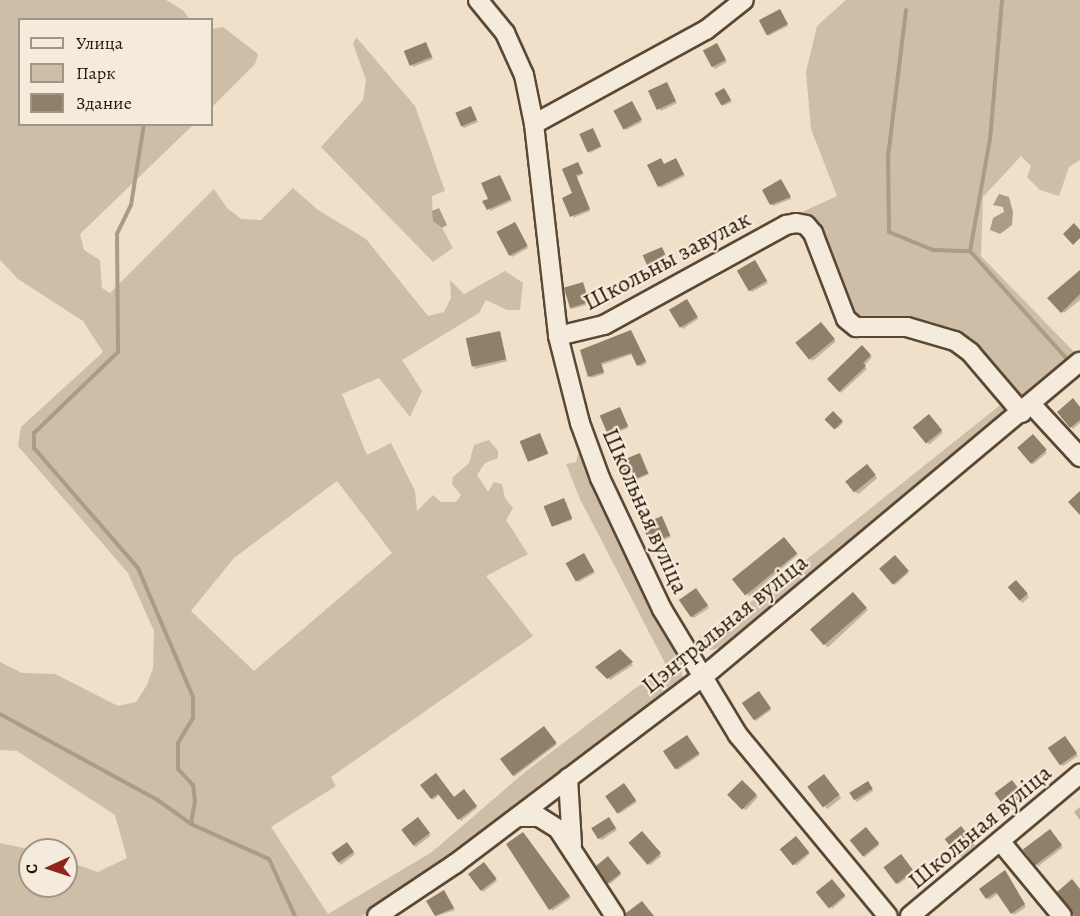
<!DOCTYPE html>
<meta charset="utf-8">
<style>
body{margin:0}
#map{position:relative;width:1080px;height:916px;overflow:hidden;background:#f0e0c9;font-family:Alegreya,serif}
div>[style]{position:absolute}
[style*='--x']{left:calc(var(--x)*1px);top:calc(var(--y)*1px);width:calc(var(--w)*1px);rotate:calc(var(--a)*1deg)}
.green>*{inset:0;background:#cebda7}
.water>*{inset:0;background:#ac9b85}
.shadow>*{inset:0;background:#0003;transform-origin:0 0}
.stream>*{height:4px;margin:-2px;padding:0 2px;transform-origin:2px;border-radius:2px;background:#ac9b85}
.building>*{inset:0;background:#907f69;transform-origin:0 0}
.roads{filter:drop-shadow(2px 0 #5a4833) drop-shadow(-2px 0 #5a4833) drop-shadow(0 2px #5a4833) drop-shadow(0 -2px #5a4833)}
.minor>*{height:18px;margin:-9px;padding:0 9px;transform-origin:9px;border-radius:9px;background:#f5ebdc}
span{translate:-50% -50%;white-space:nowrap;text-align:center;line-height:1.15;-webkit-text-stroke:4.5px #f5ebdc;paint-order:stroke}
.street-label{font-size:24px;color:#281501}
.legend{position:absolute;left:18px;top:18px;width:195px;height:108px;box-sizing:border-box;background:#f5ebdc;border:2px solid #a39584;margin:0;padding:8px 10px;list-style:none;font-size:18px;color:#281501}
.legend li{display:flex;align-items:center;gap:12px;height:30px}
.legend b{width:30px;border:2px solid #a39584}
.north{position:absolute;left:18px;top:838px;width:60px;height:60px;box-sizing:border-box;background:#f5ebdc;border:2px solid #a39584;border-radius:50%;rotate:267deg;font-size:16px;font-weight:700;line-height:24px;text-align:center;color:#281501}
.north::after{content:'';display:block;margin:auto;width:21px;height:27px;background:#8f2418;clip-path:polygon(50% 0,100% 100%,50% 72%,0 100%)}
</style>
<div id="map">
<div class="green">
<div style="clip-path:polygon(evenodd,0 0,166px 0,184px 11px,189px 19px,20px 20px,20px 124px,193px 125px,80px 234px,84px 250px,100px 260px,102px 288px,110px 293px,214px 189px,227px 208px,241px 219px,261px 220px,293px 188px,318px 210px,366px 239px,428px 316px,444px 312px,451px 298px,450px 280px,464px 294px,505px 271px,523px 283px,520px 310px,507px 310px,486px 300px,479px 313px,402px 360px,422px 391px,410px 417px,379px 378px,342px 394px,367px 455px,391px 443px,415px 491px,417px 511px,433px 495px,441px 502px,456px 502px,461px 495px,452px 484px,453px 477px,469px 463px,474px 445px,489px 440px,498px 451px,498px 458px,485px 463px,477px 475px,488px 492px,494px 482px,502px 484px,505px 498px,513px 508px,506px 520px,528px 554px,486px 576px,533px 636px,331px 777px,336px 786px,271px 827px,328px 914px,432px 852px,525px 772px,666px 665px,580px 499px,566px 464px,576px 462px,578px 454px,585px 453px,683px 660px,682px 679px,666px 699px,553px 777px,434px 871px,362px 916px,0 916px,0 843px,33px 850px,30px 886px,66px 886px,66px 861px,98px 872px,127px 858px,115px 815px,17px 751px,0 750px,0 662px,22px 673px,55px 674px,118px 706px,136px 702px,147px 685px,153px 668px,154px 631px,128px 573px,18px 446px,21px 427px,103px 352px,83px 321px,18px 279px,0 260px,0 0,337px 481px,392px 553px,254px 671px,191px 611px,234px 558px,337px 481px)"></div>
<div style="clip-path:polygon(846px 0,1080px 0,1080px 160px,1069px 167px,1059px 196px,1040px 190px,1027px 177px,1031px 166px,1021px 156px,983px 197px,981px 256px,1076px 354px,1023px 405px,973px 349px,858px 324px,839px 282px,791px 217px,837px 196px,811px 129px,806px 72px,817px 26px)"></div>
<div style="clip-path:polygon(223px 27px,258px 54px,255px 64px,212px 107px,212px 29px)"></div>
<div style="clip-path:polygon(356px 37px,415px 106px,445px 191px,432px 196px,433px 221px,442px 228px,453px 248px,433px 262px,321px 147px,363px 100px,366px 80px,353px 44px)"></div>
<div style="clip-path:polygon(1004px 402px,1013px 408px,730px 645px,711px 650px,692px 643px,772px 587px)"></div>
</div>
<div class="water">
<div style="clip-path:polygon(999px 194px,1009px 197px,1013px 212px,1012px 225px,1000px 234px,990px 230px,993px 218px,1004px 212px,1003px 207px,993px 205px)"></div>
<div style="clip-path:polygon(439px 208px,447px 225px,442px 228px,433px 221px,432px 211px)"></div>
</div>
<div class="shadow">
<div style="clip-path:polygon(780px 11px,788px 26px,768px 36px,767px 34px)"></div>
<div style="clip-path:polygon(427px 46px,433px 59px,413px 67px,406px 52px)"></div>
<div style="clip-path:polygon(718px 47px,727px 62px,715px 69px,713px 67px)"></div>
<div style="clip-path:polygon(668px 86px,677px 103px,661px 111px,650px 93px)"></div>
<div style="clip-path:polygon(726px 91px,732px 102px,723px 106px,716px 94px)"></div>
<div style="clip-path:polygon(634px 105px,642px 122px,626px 130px,624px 128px)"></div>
<div style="clip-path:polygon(471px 108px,478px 122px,464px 128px,462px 126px)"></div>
<div style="clip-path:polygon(594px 132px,601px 147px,590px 153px,588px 151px)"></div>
<div style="clip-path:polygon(677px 162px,685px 176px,661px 188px,649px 166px)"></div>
<div style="clip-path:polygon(578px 164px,583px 174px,577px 177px,590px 211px,573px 218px,574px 194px,564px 170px)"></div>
<div style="clip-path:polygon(501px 178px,512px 201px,490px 211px,490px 199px)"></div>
<div style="clip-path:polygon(782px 183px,791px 199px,773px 206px,764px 191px)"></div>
<div style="clip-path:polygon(517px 225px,528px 248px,512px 257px,510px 255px)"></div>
<div style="clip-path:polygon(663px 250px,671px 268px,654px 275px,653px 274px)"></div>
<div style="clip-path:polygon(757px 264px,768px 283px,752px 292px,750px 290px)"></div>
<div style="clip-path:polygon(1080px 271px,1080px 300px,1064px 313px,1049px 298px)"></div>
<div style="clip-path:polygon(583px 284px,590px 304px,572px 309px,570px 308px)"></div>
<div style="clip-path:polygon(688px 303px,698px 319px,683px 329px,681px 327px)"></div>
<div style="left:821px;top:324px;width:23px;height:30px;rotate:50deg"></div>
<div style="left:500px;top:333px;width:29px;height:33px;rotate:76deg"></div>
<div style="clip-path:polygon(632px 333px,647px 363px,640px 367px,633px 354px,602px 365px,604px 374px,591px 378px,582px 351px)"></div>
<div style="clip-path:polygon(862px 347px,872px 357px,864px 366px,867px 369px,841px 393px,829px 379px)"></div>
<div style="clip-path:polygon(1080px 408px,1080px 423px,1073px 429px,1059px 412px)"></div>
<div style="clip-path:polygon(620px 409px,628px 428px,611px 435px,610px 433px)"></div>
<div style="left:833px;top:413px;width:14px;height:8px;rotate:45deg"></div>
<div style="left:929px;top:417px;width:21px;height:18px;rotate:49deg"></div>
<div style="clip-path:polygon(540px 435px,548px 454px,531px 461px,529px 459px)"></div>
<div style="left:1033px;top:436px;width:22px;height:18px;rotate:51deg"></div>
<div style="clip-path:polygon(641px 457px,649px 474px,632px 482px,630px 480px)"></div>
<div style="left:867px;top:466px;width:16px;height:25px;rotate:50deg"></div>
<div style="clip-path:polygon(566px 502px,572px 520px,555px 526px,546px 507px)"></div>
<div style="clip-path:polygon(663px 520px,671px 537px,654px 544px,644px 525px)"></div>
<div style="left:784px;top:539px;width:21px;height:64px;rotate:49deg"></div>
<div style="clip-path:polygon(585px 557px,595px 573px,579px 582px,577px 581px)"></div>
<div style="left:895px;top:557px;width:21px;height:18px;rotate:49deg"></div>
<div style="left:1016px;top:582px;width:20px;height:9px;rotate:49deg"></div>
<div style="clip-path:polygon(698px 592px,709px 608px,694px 618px,692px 617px)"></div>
<div style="left:853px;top:594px;width:22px;height:55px;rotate:47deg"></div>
<div style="clip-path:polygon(620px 651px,633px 665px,610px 680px,598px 667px)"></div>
<div style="clip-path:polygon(760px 695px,771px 710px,756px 721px,744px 703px)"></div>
<div style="left:544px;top:728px;width:21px;height:53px;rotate:53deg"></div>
<div style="clip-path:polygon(689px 739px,700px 755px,678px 770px,665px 752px)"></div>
<div style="clip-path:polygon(1066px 740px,1078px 756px,1063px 766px,1061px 765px)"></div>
<div style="left:824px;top:776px;width:28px;height:18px;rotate:52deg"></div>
<div style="left:742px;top:782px;width:22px;height:18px;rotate:43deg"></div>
<div style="left:1012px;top:783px;width:21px;height:19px;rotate:51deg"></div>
<div style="clip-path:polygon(869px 784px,873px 791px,857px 802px,855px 800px)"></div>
<div style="clip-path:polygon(422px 786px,454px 799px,466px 792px,477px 808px,461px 821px,440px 794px,433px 800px)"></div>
<div style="clip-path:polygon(626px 786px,637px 802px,619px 814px,618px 812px)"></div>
<div style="clip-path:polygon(1080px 807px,1080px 820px,1074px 812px)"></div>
<div style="left:418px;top:819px;width:21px;height:19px;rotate:53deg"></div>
<div style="clip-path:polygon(611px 821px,617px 830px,602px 840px,600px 839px)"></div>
<div style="left:960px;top:828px;width:23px;height:18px;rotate:49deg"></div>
<div style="left:866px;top:829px;width:21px;height:19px;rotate:51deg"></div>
<div style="left:1050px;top:831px;width:21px;height:31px;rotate:53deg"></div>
<div style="left:642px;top:833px;width:30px;height:15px;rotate:50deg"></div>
<div style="clip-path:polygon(525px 835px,571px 898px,552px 911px,508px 845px)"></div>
<div style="left:796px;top:838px;width:21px;height:18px;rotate:49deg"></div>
<div style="clip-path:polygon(349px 845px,355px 854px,341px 865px,339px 863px)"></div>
<div style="left:901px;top:856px;width:21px;height:19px;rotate:53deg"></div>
<div style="clip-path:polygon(608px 858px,621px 875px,610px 884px,608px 883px)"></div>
<div style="clip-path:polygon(486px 866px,497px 881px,483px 892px,481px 890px)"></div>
<div style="clip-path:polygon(1007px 874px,1026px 907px,1014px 915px,999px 893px,989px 900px,981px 890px)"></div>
<div style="left:832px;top:881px;width:21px;height:18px;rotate:49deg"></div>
<div style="clip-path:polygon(445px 893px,455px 910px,437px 916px,428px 901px)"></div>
</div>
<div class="stream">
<div style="--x:1002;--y:0;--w:140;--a:94.9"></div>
<div style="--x:990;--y:139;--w:114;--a:100.1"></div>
<div style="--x:970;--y:251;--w:144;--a:48.1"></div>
<div style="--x:906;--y:10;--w:148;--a:97"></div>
<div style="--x:888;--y:157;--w:75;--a:89.2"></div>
<div style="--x:889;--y:232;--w:48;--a:22.2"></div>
<div style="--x:933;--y:250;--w:37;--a:2"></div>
<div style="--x:144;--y:124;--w:82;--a:99.1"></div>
<div style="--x:131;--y:205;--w:32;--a:116"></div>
<div style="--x:117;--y:234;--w:118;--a:89.5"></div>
<div style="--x:118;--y:352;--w:117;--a:136"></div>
<div style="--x:34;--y:433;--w:15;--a:90"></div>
<div style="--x:34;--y:448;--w:159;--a:49.1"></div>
<div style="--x:138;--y:568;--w:140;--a:66.9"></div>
<div style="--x:193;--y:697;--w:21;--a:90"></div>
<div style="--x:193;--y:718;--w:29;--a:121"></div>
<div style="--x:178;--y:743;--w:26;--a:90"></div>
<div style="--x:178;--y:769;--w:22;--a:47"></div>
<div style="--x:193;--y:785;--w:16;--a:83"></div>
<div style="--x:195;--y:801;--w:23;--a:100"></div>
<div style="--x:0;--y:714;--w:178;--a:28.6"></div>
<div style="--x:156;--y:799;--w:43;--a:35.5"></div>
<div style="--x:191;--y:824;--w:85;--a:24.2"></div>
<div style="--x:269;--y:859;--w:63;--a:65.5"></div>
</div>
<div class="building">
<div style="left:780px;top:9px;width:17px;height:24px;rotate:62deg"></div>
<div style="left:426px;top:42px;width:16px;height:24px;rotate:68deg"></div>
<div style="left:717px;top:43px;width:19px;height:16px;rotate:62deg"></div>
<div style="left:667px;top:82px;width:21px;height:21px;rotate:65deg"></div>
<div style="left:724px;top:88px;width:14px;height:11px;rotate:60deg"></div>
<div style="left:632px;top:101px;width:21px;height:21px;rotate:62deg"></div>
<div style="left:471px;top:106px;width:15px;height:17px;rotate:67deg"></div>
<div style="left:593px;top:128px;width:20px;height:15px;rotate:66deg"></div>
<div style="clip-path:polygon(661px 158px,664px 164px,676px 158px,684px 174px,658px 187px,647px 165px)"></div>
<div style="clip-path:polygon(578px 162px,583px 173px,576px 175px,590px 209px,570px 217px,562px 198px,572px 193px,562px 169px)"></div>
<div style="clip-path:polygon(500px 175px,511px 199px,487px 210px,482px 201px,488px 199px,481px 183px)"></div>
<div style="clip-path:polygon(781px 179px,791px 197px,770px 205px,762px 190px)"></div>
<div style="left:515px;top:222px;width:27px;height:21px;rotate:62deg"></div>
<div style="clip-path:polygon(1074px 223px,1080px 230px,1080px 238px,1073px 245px,1063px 234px)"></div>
<div style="left:662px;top:247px;width:21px;height:21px;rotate:67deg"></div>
<div style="left:755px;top:260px;width:24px;height:21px;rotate:60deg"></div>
<div style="clip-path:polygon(1080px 270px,1080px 294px,1061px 313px,1047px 298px)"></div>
<div style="left:583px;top:282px;width:21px;height:20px;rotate:73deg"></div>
<div style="left:687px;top:299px;width:21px;height:21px;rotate:59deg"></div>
<div style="left:821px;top:322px;width:22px;height:33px;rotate:51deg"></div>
<div style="clip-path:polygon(631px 330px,646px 361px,637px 366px,631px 353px,601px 363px,604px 372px,588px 377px,580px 350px)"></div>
<div style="left:500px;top:331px;width:29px;height:35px;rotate:78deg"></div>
<div style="clip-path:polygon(862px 345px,871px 355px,863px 363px,866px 366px,839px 392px,827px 379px)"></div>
<div style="clip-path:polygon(1073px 398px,1080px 407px,1080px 420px,1070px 428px,1057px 412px)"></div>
<div style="left:620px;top:407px;width:21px;height:22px;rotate:67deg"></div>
<div style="left:833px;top:411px;width:14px;height:12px;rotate:45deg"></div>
<div style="left:929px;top:414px;width:21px;height:21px;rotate:51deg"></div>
<div style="left:540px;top:433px;width:22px;height:22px;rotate:68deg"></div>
<div style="left:1033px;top:434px;width:21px;height:21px;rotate:49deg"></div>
<div style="left:640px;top:453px;width:22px;height:22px;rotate:68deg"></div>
<div style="left:867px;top:464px;width:14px;height:28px;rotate:51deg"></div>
<div style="clip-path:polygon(1080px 491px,1080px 515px,1068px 502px)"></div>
<div style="left:564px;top:498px;width:22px;height:22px;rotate:68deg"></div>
<div style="left:662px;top:516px;width:21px;height:22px;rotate:67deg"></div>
<div style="left:784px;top:537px;width:21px;height:67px;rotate:51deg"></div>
<div style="left:584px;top:553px;width:21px;height:21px;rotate:61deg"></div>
<div style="left:895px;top:555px;width:21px;height:21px;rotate:49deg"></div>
<div style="left:1016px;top:580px;width:18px;height:11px;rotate:49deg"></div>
<div style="left:696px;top:588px;width:21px;height:21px;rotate:55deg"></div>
<div style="left:853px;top:592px;width:21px;height:57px;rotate:49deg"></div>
<div style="clip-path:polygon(620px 649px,633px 662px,607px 679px,595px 667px)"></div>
<div style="left:759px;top:691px;width:21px;height:21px;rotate:55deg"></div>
<div style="left:544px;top:726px;width:21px;height:55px;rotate:53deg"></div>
<div style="left:687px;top:735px;width:22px;height:29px;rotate:56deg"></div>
<div style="left:1065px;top:736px;width:21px;height:21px;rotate:55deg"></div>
<div style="clip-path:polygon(436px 773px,454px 797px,464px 789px,477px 806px,458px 820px,438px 794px,431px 799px,420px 785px)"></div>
<div style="left:824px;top:774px;width:26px;height:21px;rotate:53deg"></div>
<div style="left:742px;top:780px;width:21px;height:21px;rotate:45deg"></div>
<div style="left:1012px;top:780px;width:21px;height:22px;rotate:53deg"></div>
<div style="left:868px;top:781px;width:9px;height:22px;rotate:58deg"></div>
<div style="left:624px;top:783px;width:21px;height:23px;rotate:55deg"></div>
<div style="left:418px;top:817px;width:20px;height:21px;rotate:53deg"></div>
<div style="left:609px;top:817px;width:13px;height:21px;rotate:58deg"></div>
<div style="left:961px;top:826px;width:21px;height:21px;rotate:51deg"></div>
<div style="left:866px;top:827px;width:21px;height:21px;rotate:51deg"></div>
<div style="left:1050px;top:829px;width:20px;height:34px;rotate:53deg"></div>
<div style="left:642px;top:831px;width:29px;height:18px;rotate:49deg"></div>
<div style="clip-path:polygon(523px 832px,570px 896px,549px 910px,506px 844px)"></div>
<div style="left:796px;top:836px;width:21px;height:21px;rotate:51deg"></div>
<div style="left:347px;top:842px;width:12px;height:19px;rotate:55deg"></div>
<div style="left:901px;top:854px;width:21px;height:22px;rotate:53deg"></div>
<div style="clip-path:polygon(608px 856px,621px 873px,607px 884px,596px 866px)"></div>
<div style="left:484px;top:862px;width:21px;height:20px;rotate:53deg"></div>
<div style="clip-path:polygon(1005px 870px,1025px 904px,1011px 914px,996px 892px,986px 899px,979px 889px)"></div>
<div style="left:832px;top:879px;width:21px;height:21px;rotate:51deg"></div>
<div style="clip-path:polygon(1072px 879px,1080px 889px,1080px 916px,1074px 916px,1057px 892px)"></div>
<div style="clip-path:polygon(444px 890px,454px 908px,435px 916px,426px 901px)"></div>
<div style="clip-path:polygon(642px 901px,654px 916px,626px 916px,626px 913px)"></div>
</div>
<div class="roads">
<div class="minor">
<div style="--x:478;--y:0;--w:43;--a:50.7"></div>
<div style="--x:505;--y:33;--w:46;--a:65.7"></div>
<div style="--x:524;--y:75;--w:50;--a:78.5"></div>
<div style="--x:534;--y:124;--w:213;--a:83.5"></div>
<div style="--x:558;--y:336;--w:90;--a:75.8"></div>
<div style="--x:580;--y:423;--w:59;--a:70"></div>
<div style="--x:600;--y:478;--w:145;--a:64.7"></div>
<div style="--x:662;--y:609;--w:147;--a:58.9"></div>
<div style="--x:738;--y:735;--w:235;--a:50.4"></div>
<div style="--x:534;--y:124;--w:196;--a:-28.7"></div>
<div style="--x:706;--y:30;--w:48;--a:-38.3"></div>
<div style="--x:558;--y:336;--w:47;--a:-13.4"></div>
<div style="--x:604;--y:325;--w:208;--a:-28.8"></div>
<div style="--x:786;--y:225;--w:10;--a:-11"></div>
<div style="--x:796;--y:223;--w:10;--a:11"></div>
<div style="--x:806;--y:225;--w:11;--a:49"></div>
<div style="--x:813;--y:233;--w:92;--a:69"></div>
<div style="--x:846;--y:319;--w:13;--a:39"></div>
<div style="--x:856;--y:327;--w:51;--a:0"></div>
<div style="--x:907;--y:327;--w:50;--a:16.3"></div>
<div style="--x:955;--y:341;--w:19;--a:36"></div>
<div style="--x:970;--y:352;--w:80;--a:49.6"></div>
<div style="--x:1032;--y:405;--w:71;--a:47.3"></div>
<div style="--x:568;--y:778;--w:67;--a:86.6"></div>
<div style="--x:518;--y:817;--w:21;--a:0"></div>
<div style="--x:539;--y:817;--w:22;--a:32"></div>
<div style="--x:558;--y:829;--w:104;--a:56.8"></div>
<div style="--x:1000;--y:841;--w:97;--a:50.4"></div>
<div style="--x:377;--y:916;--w:94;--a:-33.7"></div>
<div style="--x:455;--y:864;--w:312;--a:-37.1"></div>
<div style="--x:704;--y:676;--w:490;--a:-39.9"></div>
<div style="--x:910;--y:916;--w:222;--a:-39.9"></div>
</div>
</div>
<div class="street-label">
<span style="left:667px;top:261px;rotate:-28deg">Школьны завулак</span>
<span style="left:645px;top:511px;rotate:66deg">Школьная вуліца</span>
<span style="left:725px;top:624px;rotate:-39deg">Цэнтральная вуліца</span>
<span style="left:980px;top:827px;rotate:-40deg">Школьная вуліца</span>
</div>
<ul class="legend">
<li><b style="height:8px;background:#f5ebdc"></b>Улица</li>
<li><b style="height:16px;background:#cebda7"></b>Парк</li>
<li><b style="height:16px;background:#907f69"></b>Здание</li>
</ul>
<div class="north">С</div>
</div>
